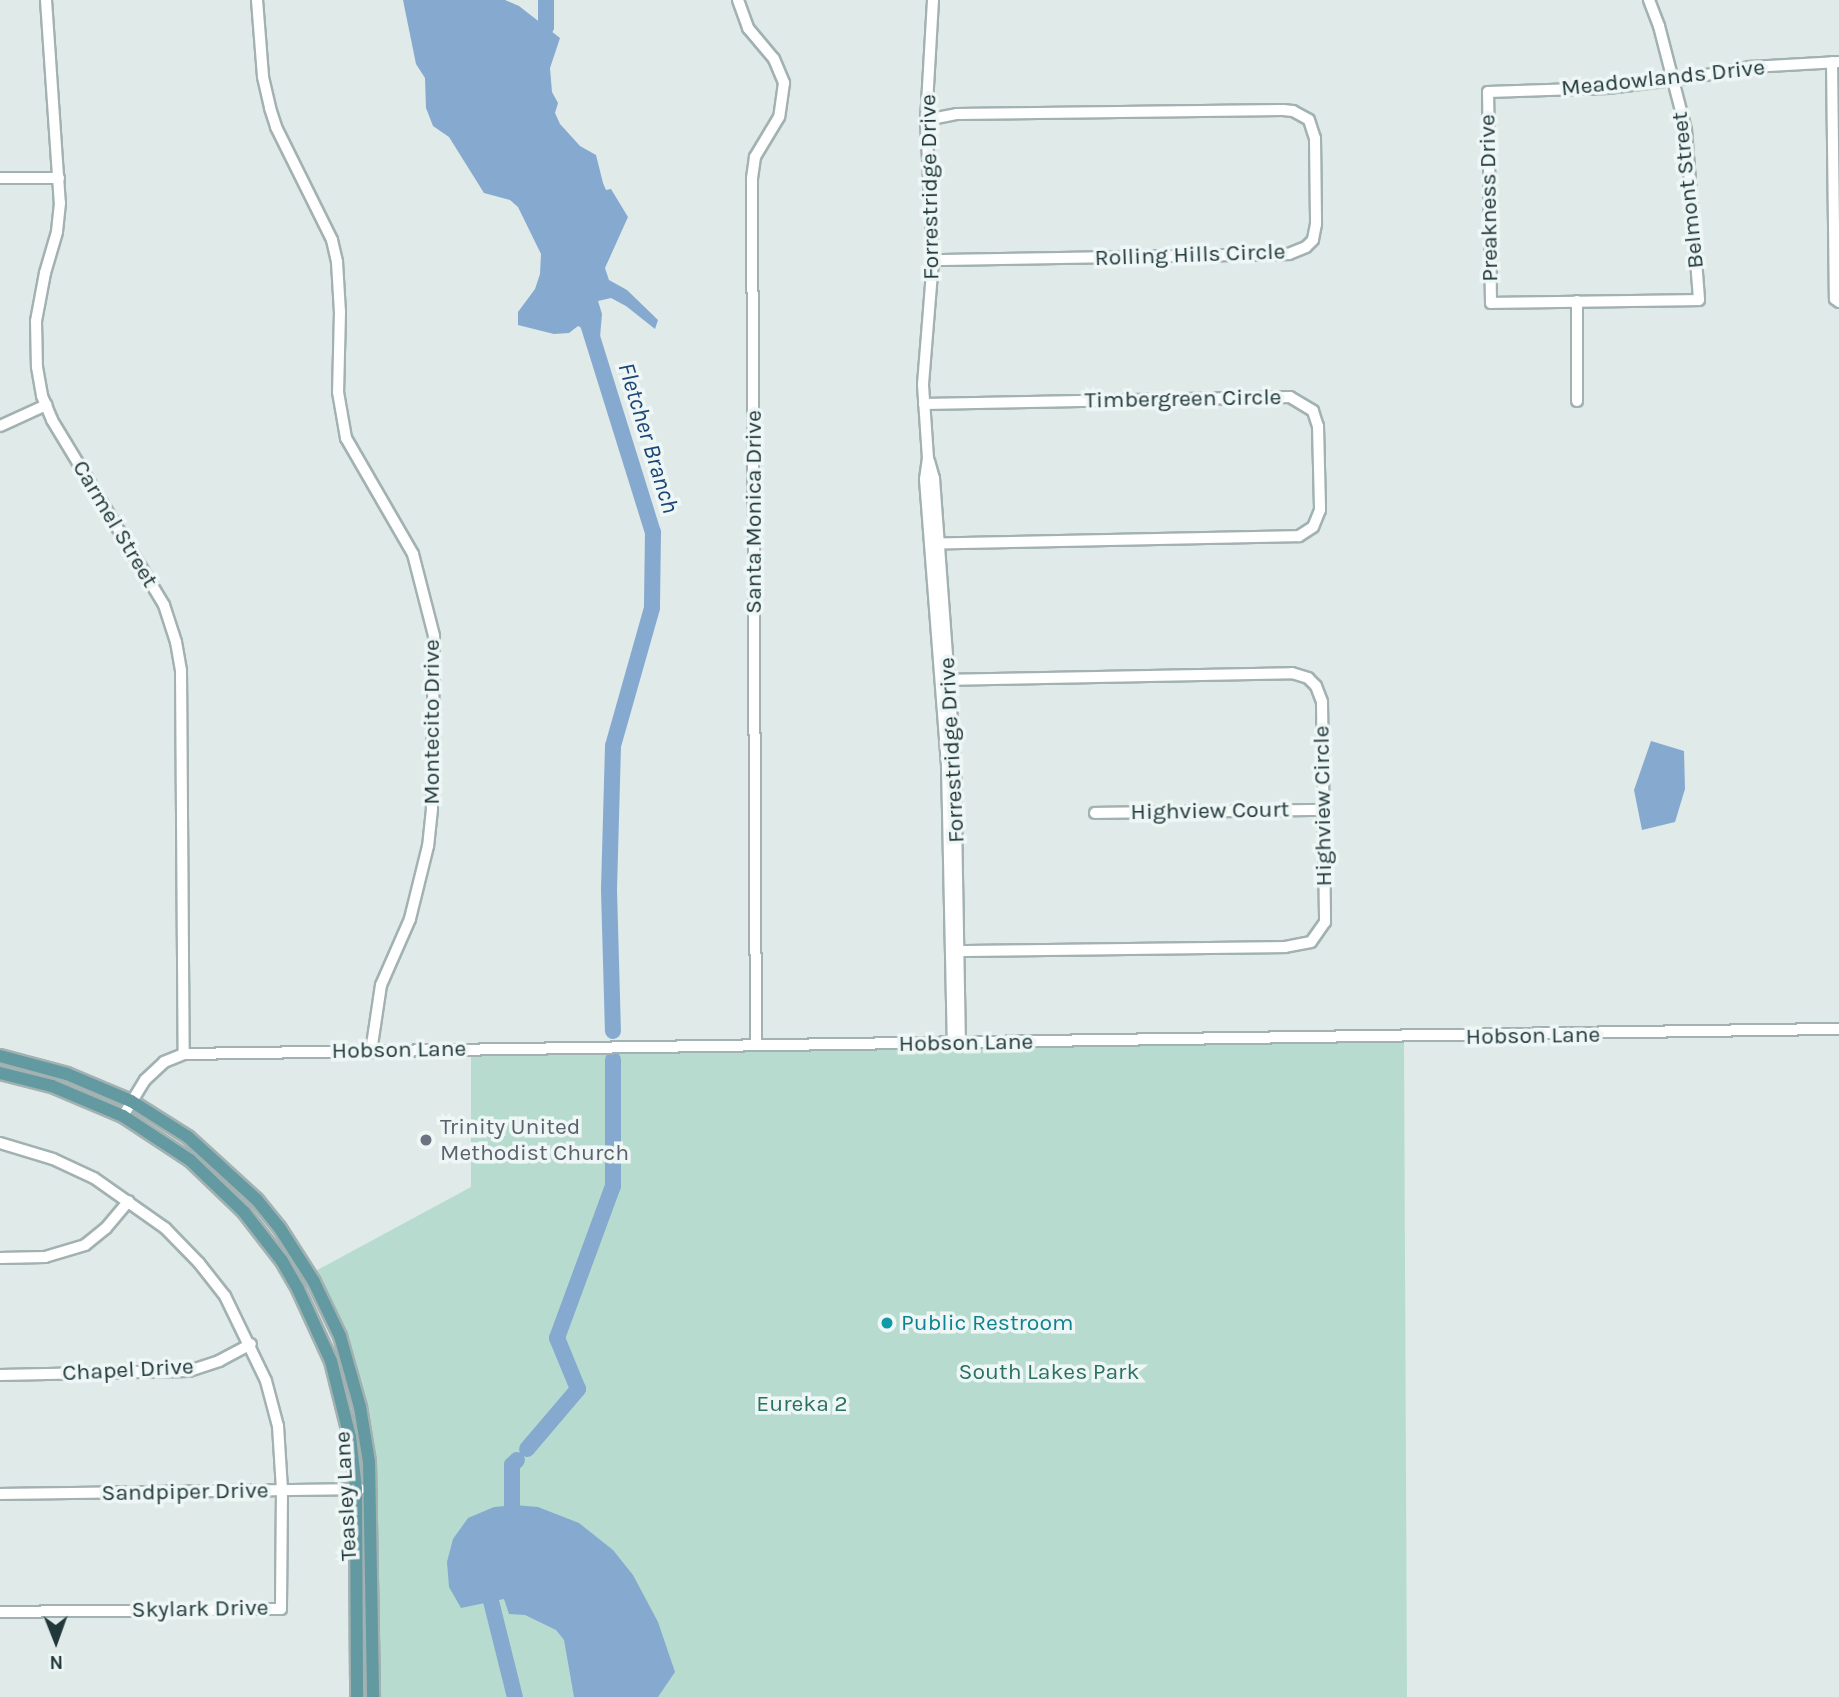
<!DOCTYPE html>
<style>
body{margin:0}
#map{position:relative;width:1839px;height:1697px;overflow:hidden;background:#dfeae9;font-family:Karla,sans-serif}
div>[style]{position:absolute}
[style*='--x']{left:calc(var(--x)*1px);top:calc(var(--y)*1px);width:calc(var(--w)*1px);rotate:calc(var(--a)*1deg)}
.green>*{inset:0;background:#b7dccf}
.water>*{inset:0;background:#86a9d0}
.river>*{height:16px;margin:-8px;padding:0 8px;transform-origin:8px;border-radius:8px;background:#86a9d0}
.roads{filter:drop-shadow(2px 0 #a2b1b1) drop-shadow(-2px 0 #a2b1b1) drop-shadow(0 2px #a2b1b1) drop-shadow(0 -2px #a2b1b1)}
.minor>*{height:10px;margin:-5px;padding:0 5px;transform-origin:5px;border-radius:5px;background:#fff}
.major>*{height:12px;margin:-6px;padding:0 6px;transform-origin:6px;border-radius:6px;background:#6399a0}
.dots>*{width:19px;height:19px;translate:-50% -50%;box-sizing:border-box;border:4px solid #eff7f6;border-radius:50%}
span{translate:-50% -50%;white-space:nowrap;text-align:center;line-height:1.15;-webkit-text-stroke:7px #eff7f6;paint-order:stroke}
.street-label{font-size:23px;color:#20383a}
.worship-label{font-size:23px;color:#5b616d}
.left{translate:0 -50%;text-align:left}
.culture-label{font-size:23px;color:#0d838f}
.park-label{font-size:23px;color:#2a7160}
.water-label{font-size:24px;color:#1a4576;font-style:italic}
.north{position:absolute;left:21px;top:1606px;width:70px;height:70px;-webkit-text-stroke:5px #eff7f6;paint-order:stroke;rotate:179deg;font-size:19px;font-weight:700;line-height:28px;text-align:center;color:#20383a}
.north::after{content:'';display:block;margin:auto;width:24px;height:32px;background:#20383a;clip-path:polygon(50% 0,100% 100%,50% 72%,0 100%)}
</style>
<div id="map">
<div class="green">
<div style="clip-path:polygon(1404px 1042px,1407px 1697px,374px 1697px,370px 1490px,340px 1336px,310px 1274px,471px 1187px,471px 1053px)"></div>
</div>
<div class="water">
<div style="clip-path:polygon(403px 0,505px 0,519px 6px,560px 38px,550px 68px,552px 92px,558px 103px,555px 113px,560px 124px,580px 146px,596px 155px,603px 183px,606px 190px,611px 189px,628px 217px,605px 268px,609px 280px,627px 290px,658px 320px,655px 329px,626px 306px,611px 298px,598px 301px,602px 314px,600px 337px,578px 326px,569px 333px,554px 334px,518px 325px,518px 312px,535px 289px,540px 274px,541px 254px,518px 207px,510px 200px,484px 193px,449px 137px,433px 126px,426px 108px,425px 78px,416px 64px)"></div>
<div style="clip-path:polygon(1651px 741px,1684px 751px,1685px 789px,1675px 822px,1642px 830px,1634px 790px)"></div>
<div style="clip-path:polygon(515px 1505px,538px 1507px,579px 1523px,613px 1550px,633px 1575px,658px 1622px,675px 1672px,658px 1697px,574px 1697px,564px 1640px,556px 1630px,525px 1615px,509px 1614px,504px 1599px,461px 1608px,449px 1587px,447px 1562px,453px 1539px,468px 1518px,494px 1507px)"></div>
</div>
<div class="river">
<div style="--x:534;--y:44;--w:21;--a:-55"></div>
<div style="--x:546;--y:27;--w:27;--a:-90"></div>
<div style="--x:584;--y:311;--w:232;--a:72.7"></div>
<div style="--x:653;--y:532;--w:76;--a:90.8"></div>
<div style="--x:652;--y:608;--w:143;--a:105.8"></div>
<div style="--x:613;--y:746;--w:144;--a:91.6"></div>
<div style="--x:609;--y:890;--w:141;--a:88.4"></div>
<div style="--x:527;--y:1449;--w:79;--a:-49.6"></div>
<div style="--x:578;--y:1389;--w:55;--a:-112.4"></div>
<div style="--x:557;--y:1338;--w:162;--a:-69.8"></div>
<div style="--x:613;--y:1186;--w:126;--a:-90"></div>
<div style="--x:508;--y:1525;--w:16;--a:-76"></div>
<div style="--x:512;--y:1509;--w:44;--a:-90"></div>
<div style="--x:512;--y:1465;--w:7;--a:-45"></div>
<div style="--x:491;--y:1584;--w:9;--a:103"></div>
<div style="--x:489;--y:1593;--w:107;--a:76"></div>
</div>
<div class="roads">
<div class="minor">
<div style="--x:46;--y:0;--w:203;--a:86.1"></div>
<div style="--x:60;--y:203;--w:29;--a:96"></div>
<div style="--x:57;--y:232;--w:43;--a:106.3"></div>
<div style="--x:45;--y:273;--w:49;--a:100.6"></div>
<div style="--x:36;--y:321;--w:46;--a:88.8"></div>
<div style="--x:37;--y:367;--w:29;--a:80"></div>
<div style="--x:42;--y:396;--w:26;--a:67"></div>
<div style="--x:52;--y:420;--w:216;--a:58.8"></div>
<div style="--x:164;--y:605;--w:39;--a:72"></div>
<div style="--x:176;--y:642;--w:29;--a:80"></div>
<div style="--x:181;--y:671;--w:383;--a:89.6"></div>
<div style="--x:257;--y:0;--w:77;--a:85.5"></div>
<div style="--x:263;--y:77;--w:32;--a:77"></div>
<div style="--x:270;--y:108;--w:20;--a:72"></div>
<div style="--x:276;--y:127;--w:126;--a:63.6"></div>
<div style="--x:332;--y:240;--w:23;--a:77"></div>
<div style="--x:337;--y:262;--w:50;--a:86.6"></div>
<div style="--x:340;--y:312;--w:80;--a:91.4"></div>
<div style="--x:338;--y:392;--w:47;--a:80.1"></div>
<div style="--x:346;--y:438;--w:134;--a:60"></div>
<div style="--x:413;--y:554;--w:85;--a:75.6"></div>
<div style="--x:434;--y:636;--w:173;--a:90.7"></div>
<div style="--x:432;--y:809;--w:37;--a:96"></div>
<div style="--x:428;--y:846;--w:75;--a:103.9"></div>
<div style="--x:410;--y:919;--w:72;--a:113.7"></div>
<div style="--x:381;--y:985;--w:68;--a:98.5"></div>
<div style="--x:738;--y:0;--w:30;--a:70"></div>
<div style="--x:748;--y:28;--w:40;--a:50"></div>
<div style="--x:774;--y:59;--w:26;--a:67"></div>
<div style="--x:784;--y:83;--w:34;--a:98"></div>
<div style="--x:779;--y:117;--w:47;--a:121"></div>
<div style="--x:755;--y:157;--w:22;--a:98"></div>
<div style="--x:752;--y:179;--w:866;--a:89.74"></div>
<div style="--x:933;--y:0;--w:120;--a:93.3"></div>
<div style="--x:926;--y:120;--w:140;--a:87.1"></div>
<div style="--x:933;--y:260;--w:125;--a:94.6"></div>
<div style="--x:923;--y:385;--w:73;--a:86.1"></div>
<div style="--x:928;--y:458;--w:21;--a:98"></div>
<div style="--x:925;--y:479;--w:286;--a:85.6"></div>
<div style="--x:947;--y:764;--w:280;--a:88.8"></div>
<div style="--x:1649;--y:0;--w:28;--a:69"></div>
<div style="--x:1659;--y:26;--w:56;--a:75.5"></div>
<div style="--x:1673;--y:80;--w:52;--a:75.4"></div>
<div style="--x:1686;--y:130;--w:170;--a:85.6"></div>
<div style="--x:1699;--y:300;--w:208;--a:179.2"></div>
<div style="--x:1491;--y:303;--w:211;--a:-90.8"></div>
<div style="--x:1488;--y:92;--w:120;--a:-1.9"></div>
<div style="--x:1608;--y:88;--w:65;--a:-7"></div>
<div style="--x:1673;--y:80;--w:47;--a:-8.7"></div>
<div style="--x:1719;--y:73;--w:33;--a:-11"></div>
<div style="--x:1751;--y:67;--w:88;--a:-3.3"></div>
<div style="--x:1832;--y:62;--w:237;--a:89.3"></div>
<div style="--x:1835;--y:299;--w:5;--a:37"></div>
<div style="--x:926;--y:120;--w:32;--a:-11"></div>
<div style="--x:957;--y:114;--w:326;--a:-0.7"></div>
<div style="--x:1283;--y:110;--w:10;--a:6"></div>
<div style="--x:1293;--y:111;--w:18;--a:29"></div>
<div style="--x:1309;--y:120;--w:19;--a:72"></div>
<div style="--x:1315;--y:138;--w:86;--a:89.3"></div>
<div style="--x:1316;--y:224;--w:16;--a:101"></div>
<div style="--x:1313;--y:240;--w:10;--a:135"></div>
<div style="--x:1306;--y:247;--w:18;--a:158"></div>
<div style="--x:1289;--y:254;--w:356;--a:179"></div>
<div style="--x:0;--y:178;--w:59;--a:0"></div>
<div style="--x:1577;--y:301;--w:100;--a:90"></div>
<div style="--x:924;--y:404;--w:366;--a:-1.1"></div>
<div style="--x:1290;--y:397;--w:27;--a:31"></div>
<div style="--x:1313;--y:411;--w:16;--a:72"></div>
<div style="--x:1318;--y:426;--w:84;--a:88.6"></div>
<div style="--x:1320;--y:510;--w:18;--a:112"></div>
<div style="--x:1313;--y:527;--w:17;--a:147"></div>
<div style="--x:1299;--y:536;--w:368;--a:178.8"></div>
<div style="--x:0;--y:426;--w:51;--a:-24.5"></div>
<div style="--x:929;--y:461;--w:18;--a:74"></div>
<div style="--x:934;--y:478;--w:285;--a:85.8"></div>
<div style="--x:955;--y:762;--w:281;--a:89"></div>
<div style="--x:941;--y:680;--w:351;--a:-1.1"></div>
<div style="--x:1292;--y:673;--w:17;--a:17"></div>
<div style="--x:1308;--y:678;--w:11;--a:45"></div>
<div style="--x:1316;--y:686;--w:17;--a:69"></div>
<div style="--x:1322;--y:702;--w:220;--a:89.2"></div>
<div style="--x:1325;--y:922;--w:24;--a:125"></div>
<div style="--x:1311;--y:942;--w:26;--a:169"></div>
<div style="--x:1285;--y:947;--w:334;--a:179.3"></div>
<div style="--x:1095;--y:813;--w:229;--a:-0.8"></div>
<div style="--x:123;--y:1116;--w:42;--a:-58.6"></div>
<div style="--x:145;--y:1080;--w:26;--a:-43"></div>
<div style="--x:164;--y:1062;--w:22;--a:-22"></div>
<div style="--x:184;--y:1054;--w:1655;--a:-0.87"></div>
<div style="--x:0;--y:1143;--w:55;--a:16.8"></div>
<div style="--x:53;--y:1159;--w:45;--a:24.9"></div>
<div style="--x:94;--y:1178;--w:87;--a:35.2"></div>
<div style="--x:165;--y:1228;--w:49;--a:45.8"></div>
<div style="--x:199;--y:1263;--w:42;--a:51.8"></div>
<div style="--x:225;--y:1296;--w:94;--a:64.2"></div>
<div style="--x:266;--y:1381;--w:47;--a:75.1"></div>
<div style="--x:278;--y:1426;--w:64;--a:86.4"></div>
<div style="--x:282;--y:1490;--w:119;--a:90.5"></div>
<div style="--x:281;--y:1609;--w:281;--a:179.4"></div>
<div style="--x:0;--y:1258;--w:45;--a:-1.3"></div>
<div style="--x:45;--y:1257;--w:42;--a:-16.7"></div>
<div style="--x:85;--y:1245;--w:27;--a:-39"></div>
<div style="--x:106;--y:1228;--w:35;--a:-50"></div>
<div style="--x:0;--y:1375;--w:189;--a:-1.2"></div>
<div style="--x:189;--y:1371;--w:32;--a:-18"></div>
<div style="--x:219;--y:1361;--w:36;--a:-28"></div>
<div style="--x:0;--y:1494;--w:360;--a:-0.8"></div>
</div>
<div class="major">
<div style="--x:0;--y:1056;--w:69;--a:15"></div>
<div style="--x:67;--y:1074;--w:69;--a:22.9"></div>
<div style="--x:131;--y:1101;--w:67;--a:32.3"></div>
<div style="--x:188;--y:1137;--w:93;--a:42.4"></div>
<div style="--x:257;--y:1200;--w:35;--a:51"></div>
<div style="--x:279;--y:1227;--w:65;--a:57.5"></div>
<div style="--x:314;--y:1282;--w:60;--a:64.3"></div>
<div style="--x:340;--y:1336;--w:74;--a:74.3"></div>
<div style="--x:360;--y:1407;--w:56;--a:80.7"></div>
<div style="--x:369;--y:1462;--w:235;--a:89"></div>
<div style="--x:0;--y:1073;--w:54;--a:14"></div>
<div style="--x:52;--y:1086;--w:77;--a:22.9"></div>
<div style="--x:123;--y:1116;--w:80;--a:33.3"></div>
<div style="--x:190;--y:1160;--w:75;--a:43.9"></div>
<div style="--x:244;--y:1212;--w:62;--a:52.2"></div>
<div style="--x:282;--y:1261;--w:32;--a:60"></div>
<div style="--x:298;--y:1289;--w:79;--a:65.4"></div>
<div style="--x:331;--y:1361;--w:78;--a:76"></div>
<div style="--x:350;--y:1437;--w:52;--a:83.4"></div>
<div style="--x:356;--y:1489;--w:208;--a:89.7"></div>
</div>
</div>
<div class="dots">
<div style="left:426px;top:1140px;background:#6b7280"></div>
<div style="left:887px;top:1323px;background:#0f9aa8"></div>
</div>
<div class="street-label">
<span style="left:1663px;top:78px;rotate:-6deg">Meadowlands Drive</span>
<span style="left:930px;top:187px;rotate:-91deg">Forrestridge Drive</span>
<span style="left:1688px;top:190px;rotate:-96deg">Belmont Street</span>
<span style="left:1489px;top:198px;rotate:-91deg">Preakness Drive</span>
<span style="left:1190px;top:255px;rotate:-2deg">Rolling Hills Circle</span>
<span style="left:1183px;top:399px;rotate:-1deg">Timbergreen Circle</span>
<span style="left:754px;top:512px;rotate:-90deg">Santa Monica Drive</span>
<span style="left:115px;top:524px;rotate:59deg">Carmel Street</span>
<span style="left:432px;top:722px;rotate:-90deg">Montecito Drive</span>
<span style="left:952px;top:750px;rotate:-93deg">Forrestridge Drive</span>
<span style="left:1323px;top:806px;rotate:-91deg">Highview Circle</span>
<span style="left:1210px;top:811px;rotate:-1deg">Highview Court</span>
<span style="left:1533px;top:1036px;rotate:-1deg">Hobson Lane</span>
<span style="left:966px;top:1043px;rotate:-1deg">Hobson Lane</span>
<span style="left:399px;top:1050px;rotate:-1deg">Hobson Lane</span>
<span style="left:128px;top:1370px;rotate:-3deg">Chapel Drive</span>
<span style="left:185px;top:1492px;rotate:-1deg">Sandpiper Drive</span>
<span style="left:346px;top:1496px;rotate:-93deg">Teasley Lane</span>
<span style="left:200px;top:1609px;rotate:-1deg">Skylark Drive</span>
</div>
<div class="worship-label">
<span class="left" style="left:440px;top:1140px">Trinity United<br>Methodist Church</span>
</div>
<div class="culture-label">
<span class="left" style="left:901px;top:1323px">Public Restroom</span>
</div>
<div class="park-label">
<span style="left:1049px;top:1372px">South Lakes Park</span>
<span style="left:802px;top:1404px">Eureka 2</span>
</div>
<div class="water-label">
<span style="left:648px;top:438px;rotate:73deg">Fletcher Branch</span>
</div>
<div class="north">N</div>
</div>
